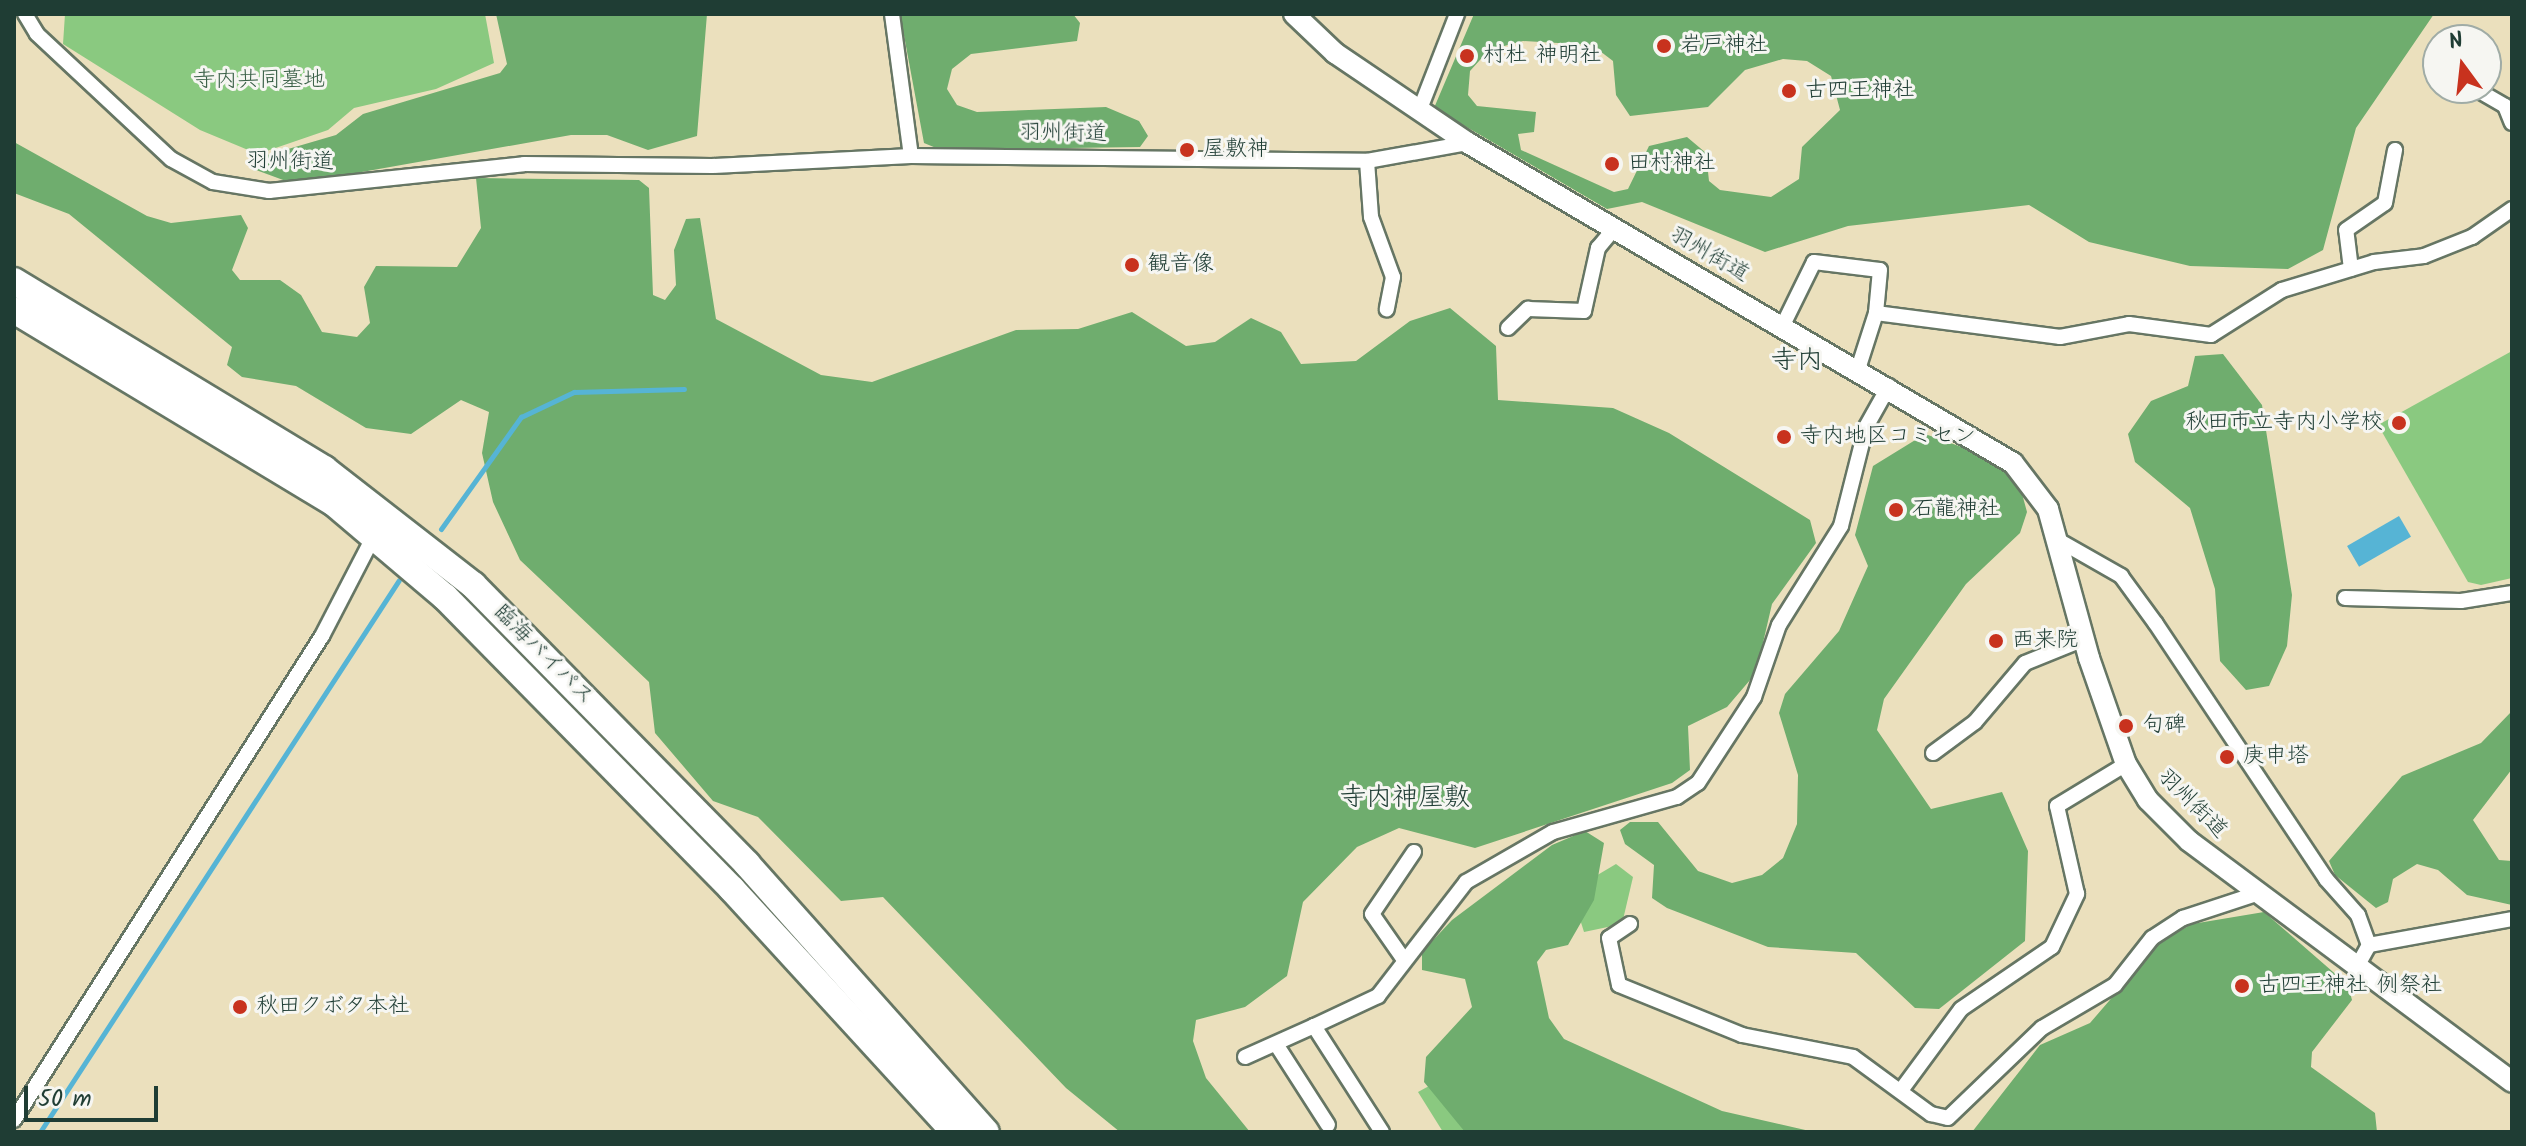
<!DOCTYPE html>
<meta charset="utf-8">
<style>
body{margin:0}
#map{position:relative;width:2526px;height:1146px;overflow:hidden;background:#ebe0bd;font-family:Kalam,"Klee One",sans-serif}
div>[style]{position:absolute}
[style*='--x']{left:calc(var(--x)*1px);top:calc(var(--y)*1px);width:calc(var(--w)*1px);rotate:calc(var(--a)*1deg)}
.green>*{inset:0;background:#8ac980}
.forest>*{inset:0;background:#6fad6e}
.water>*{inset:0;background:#56b4d5;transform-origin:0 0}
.stream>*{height:5px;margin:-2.5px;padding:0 2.5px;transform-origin:2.5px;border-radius:2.5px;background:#56b4d5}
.roads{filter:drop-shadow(2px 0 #667664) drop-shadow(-2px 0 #667664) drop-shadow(0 2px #667664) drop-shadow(0 -2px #667664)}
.street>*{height:14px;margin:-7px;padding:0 7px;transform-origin:7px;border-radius:7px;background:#fff}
.secondary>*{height:20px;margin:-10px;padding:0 10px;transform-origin:10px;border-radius:10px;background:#fff}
.highway>*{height:26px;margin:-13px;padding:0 13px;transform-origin:13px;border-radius:13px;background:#fff}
.dots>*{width:22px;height:22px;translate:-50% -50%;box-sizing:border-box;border:4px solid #f6f6f2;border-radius:50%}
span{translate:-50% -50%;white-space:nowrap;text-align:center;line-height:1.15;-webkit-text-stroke:6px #f6f6f2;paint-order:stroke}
.poi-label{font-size:22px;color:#1f3d34}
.left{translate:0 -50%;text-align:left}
.right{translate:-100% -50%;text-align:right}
.park-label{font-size:22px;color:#3a6047}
.street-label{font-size:22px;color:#1f3d34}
.quarter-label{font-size:26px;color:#1f3d34}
.frame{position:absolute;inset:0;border:16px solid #1f3d34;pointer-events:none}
.north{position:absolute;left:2422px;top:24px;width:80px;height:80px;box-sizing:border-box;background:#f6f6f2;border:2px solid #a0aca6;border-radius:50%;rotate:345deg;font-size:22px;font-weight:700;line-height:32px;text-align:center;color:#1f3d34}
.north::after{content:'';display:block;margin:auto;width:28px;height:36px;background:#c8321e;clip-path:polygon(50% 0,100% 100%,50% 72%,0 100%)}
.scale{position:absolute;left:24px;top:1086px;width:134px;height:36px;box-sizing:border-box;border:4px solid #1f3d34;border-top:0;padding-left:10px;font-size:24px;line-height:28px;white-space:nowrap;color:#1f3d34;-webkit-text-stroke:6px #f6f6f2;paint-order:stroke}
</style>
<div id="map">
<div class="green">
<div style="clip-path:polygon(65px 14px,485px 14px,494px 63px,436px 89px,354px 108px,328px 130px,258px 154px,200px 130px,63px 44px)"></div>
<div style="clip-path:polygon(2512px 351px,2512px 578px,2481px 585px,2468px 582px,2378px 425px)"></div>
<div style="clip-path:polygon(1616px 864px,1633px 877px,1622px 924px,1584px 932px,1579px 916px,1589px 880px)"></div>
<div style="clip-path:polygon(1440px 1080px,1481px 1132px,1443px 1132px,1418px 1092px)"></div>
</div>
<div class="forest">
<div style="clip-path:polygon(496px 14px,707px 14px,697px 136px,648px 150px,607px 135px,571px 135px,294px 184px,253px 169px,254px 159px,336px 135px,363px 114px,500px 73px,507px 64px)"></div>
<div style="clip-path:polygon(900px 14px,1073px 14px,1080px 23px,1077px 41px,971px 54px,952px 69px,947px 89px,957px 105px,977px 112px,1106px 107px,1139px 121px,1148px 136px,1140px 147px,941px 150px,924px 143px)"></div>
<div style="clip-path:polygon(evenodd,1474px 14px,2434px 14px,2356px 128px,2323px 250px,2288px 269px,2190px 266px,2089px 242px,2029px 205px,1848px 226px,1765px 252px,1642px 202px,1607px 209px,1434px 108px,1474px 14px,1523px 41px,1592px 45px,1613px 61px,1616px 95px,1630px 116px,1708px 107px,1745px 70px,1783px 59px,1807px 61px,1831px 76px,1840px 110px,1802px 147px,1799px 179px,1771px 197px,1720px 190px,1709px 181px,1706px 153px,1687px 137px,1649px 146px,1628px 189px,1614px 192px,1521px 150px,1518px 134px,1534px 132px,1536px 112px,1477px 106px,1468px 95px,1470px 71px,1489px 50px,1523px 41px)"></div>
<div style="clip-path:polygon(14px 142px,147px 216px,171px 223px,241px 215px,248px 228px,232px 270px,240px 280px,280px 280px,301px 295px,322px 332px,357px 337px,370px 323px,364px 287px,376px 266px,457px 267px,481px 228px,476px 178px,639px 180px,649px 188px,653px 295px,665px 300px,676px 285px,674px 250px,686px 219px,700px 218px,716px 319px,821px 375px,872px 382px,1016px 330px,1078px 329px,1132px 312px,1186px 346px,1215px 342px,1251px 318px,1281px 332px,1301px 364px,1356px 361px,1410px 321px,1450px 308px,1496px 346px,1498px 400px,1613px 408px,1669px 433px,1810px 520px,1816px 543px,1772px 604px,1756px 673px,1727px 707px,1688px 726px,1690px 770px,1672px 783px,1475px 848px,1399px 828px,1357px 847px,1303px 902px,1287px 976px,1245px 1007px,1196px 1020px,1193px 1041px,1206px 1078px,1250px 1132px,1120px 1132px,1066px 1088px,883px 897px,841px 901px,758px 817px,713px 801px,655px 733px,649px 682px,520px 560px,493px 502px,482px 453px,489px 412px,461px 400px,411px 434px,366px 428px,296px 386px,242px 377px,227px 365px,232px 347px,69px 214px,14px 193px)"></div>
<div style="clip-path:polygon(2223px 354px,2262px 405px,2292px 595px,2287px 646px,2269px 686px,2246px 690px,2220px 661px,2215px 589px,2190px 508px,2135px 462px,2128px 434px,2151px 401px,2188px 386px,2195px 356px)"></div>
<div style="clip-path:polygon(1925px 434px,1990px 457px,2021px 490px,2027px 512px,2020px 533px,1966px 584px,1884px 699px,1877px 730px,1931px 809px,2002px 792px,2028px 851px,2025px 941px,1939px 1009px,1915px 1008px,1856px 953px,1768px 947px,1667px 908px,1652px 898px,1654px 865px,1625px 844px,1620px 830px,1630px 822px,1658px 822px,1698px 871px,1732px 883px,1762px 875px,1783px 858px,1797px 824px,1798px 775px,1779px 713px,1785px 694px,1839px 631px,1868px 566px,1855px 535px,1873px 466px)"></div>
<div style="clip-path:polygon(2512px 711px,2512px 769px,2473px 820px,2499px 860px,2512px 861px,2512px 905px,2467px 895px,2438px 870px,2417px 864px,2393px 879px,2388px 902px,2376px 908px,2335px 875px,2329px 861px,2402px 776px,2481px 743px)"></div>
<div style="clip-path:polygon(1585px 831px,1604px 843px,1594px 900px,1568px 945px,1546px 950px,1537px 962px,1549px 1018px,1564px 1039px,1722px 1111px,1814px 1132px,1465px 1132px,1424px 1082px,1426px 1057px,1472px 1007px,1465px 979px,1422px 970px,1422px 952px,1452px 920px,1552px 845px)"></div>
<div style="clip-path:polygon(2264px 912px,2348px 985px,2352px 1000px,2312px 1052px,2311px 1067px,2375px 1113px,2377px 1132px,1972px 1132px,2040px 1045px,2090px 1023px,2160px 942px,2192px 924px)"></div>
</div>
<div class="water">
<div style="left:2399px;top:516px;width:24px;height:60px;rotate:60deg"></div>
</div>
<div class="stream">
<div style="--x:441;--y:529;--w:138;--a:-54.5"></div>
<div style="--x:521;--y:417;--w:59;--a:-25.3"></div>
<div style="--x:574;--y:392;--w:110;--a:-1.6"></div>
<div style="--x:40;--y:1132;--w:658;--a:-56.96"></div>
</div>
<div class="roads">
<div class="street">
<div style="--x:25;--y:14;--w:23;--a:59"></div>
<div style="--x:37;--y:34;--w:183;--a:43"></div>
<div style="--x:171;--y:159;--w:48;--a:28.7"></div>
<div style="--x:213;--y:182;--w:57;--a:9.1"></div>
<div style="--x:269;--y:191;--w:256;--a:-6"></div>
<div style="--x:524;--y:164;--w:188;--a:0.6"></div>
<div style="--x:712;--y:166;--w:199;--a:-2.9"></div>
<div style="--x:911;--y:156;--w:456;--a:0.6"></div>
<div style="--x:1367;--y:161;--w:103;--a:-10.1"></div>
<div style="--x:892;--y:14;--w:143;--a:82.4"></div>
<div style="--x:2474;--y:88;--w:36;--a:30"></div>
<div style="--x:2505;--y:106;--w:18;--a:68"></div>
<div style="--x:1420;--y:109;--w:102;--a:-68.7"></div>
<div style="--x:1367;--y:161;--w:56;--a:85.9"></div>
<div style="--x:1371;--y:217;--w:64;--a:69.9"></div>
<div style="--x:1393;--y:277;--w:33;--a:101"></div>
<div style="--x:2351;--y:269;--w:39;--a:-97"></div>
<div style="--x:2346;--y:230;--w:47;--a:-34.7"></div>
<div style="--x:2385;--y:203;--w:54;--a:-79.3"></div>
<div style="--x:1783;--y:325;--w:70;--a:-63.8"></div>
<div style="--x:1814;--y:262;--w:66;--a:6.9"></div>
<div style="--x:1880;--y:270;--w:43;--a:95.3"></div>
<div style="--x:1508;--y:328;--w:28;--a:-44"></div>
<div style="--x:1528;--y:309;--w:56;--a:2"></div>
<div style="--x:1584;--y:311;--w:65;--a:-77.5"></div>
<div style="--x:1598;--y:248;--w:25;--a:-50"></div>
<div style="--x:1859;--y:366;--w:56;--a:-72.2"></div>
<div style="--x:1876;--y:313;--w:186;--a:7.4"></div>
<div style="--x:2060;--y:337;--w:70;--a:-10.7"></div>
<div style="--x:2129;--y:324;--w:83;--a:7.6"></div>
<div style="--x:2211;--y:335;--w:84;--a:-32.4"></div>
<div style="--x:2282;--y:290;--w:96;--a:-16.9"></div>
<div style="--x:2374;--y:262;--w:50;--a:-6.8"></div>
<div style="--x:2424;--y:256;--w:52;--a:-21.6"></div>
<div style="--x:2472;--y:237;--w:49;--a:-35"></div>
<div style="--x:2058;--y:540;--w:73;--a:29.7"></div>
<div style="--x:2121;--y:576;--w:59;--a:53.9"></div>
<div style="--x:2156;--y:624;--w:306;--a:56.3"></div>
<div style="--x:2326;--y:879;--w:48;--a:48.4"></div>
<div style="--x:2358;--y:915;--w:32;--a:70"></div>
<div style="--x:2369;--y:945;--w:23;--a:119"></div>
<div style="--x:2345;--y:598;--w:116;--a:1.5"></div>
<div style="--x:2461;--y:601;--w:52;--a:-8.9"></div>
<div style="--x:1933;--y:753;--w:52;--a:-36.4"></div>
<div style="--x:1975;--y:722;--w:77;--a:-49.7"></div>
<div style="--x:2025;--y:663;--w:64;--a:-22.1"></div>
<div style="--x:1630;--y:924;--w:25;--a:146"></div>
<div style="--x:1609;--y:938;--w:48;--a:78"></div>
<div style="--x:1619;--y:985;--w:133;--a:22.1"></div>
<div style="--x:1742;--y:1035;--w:113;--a:11.2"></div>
<div style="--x:1853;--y:1057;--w:97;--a:36.2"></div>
<div style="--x:1931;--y:1114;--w:17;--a:13"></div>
<div style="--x:1948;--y:1118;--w:130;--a:-43.8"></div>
<div style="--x:2042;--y:1028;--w:85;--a:-30.5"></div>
<div style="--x:2115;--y:985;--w:60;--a:-51.8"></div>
<div style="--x:2152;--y:938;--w:37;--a:-33"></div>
<div style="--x:2183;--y:918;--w:80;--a:-18.2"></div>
<div style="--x:2369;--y:945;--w:145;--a:-10.3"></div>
<div style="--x:1402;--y:957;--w:52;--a:-124.9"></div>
<div style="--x:1372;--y:914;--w:75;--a:-55.9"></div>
<div style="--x:1276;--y:1044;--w:96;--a:57.3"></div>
<div style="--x:1245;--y:1057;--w:76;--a:-24.2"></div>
<div style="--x:1902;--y:1089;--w:99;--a:-53.6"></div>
<div style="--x:1961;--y:1009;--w:110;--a:-34.3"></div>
<div style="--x:2052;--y:947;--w:59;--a:-64.7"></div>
<div style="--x:2077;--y:894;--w:90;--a:-102.8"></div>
<div style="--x:2057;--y:806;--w:81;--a:-31.3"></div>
<div style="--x:14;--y:1120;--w:574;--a:-57.53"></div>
<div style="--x:322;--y:636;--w:117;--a:-62.6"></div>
<div style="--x:1382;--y:1132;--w:126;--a:-122.7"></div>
<div style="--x:1314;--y:1026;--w:71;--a:-25.1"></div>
<div style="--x:1378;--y:996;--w:144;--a:-52.3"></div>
<div style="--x:1466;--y:882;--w:100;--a:-29.9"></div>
<div style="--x:1553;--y:832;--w:129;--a:-15.8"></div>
<div style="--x:1677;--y:797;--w:25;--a:-34"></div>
<div style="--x:1698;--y:783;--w:103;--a:-56.9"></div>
<div style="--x:1754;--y:697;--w:76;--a:-70.9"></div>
<div style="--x:1779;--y:625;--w:117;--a:-57.9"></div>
<div style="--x:1841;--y:526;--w:102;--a:-75.8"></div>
<div style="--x:1866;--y:427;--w:47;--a:-60.7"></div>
</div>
<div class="secondary">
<div style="--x:1294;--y:14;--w:57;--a:43.6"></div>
<div style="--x:1335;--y:53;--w:161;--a:34.1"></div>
<div style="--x:1468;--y:143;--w:632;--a:30.42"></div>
<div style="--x:2013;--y:463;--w:58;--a:52.7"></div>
<div style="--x:2048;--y:509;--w:155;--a:74.6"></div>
<div style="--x:2089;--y:658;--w:112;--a:70.8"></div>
<div style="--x:2126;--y:764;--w:42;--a:58.6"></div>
<div style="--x:2148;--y:800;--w:58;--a:45"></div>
<div style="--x:2189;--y:841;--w:403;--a:36.7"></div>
</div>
<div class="highway">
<div style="--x:14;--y:281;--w:363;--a:31.2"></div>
<div style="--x:324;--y:469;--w:189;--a:37.9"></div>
<div style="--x:473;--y:585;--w:391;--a:45.5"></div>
<div style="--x:747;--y:864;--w:359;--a:48.3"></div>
<div style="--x:14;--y:310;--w:374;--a:31.1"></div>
<div style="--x:334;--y:503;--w:145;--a:40.3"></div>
<div style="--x:445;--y:597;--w:409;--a:45.5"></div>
<div style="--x:732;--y:889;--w:330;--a:47.5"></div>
</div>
</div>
<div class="dots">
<div style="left:1664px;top:46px;background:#c8321e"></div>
<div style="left:1467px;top:56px;background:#c8321e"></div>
<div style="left:1789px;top:91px;background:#c8321e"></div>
<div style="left:1187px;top:150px;background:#c8321e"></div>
<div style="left:1612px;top:164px;background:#c8321e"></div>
<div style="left:1132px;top:265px;background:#c8321e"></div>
<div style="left:2399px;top:423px;background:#c8321e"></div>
<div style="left:1784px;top:437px;background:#c8321e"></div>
<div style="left:1896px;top:510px;background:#c8321e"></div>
<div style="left:1996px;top:641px;background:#c8321e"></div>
<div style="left:2126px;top:726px;background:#c8321e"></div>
<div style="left:2227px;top:757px;background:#c8321e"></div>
<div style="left:2242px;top:986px;background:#c8321e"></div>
<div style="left:240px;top:1007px;background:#c8321e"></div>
</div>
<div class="poi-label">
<span class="left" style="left:1680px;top:46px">岩戸神社</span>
<span class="left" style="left:1483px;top:56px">村杜 神明社</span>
<span class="left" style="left:1805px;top:91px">古四王神社</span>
<span class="left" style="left:1203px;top:150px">屋敷神</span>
<span class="left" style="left:1628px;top:164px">田村神社</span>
<span class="left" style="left:1148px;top:265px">観音像</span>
<span class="right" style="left:2383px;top:423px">秋田市立寺内小学校</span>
<span class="left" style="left:1800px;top:437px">寺内地区コミセン</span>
<span class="left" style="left:1912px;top:510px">石龍神社</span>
<span class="left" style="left:2012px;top:641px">西来院</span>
<span class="left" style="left:2142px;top:726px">句碑</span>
<span class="left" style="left:2243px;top:757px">庚申塔</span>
<span class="left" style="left:2258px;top:986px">古四王神社 例祭社</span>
<span class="left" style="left:256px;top:1007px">秋田クボタ本社</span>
</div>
<div class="park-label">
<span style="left:259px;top:81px">寺内共同墓地</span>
</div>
<div class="street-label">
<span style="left:1063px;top:134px;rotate:1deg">羽州街道</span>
<span style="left:290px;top:162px;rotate:1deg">羽州街道</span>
<span style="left:1709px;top:255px;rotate:30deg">羽州街道</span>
<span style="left:543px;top:655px;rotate:45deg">臨海バイパス</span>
<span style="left:2192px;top:804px;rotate:45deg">羽州街道</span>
</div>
<div class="quarter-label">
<span style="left:1797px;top:362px">寺内</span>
<span style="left:1405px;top:799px">寺内神屋敷</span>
</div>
<div class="frame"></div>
<div class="north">N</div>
<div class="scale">50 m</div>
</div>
